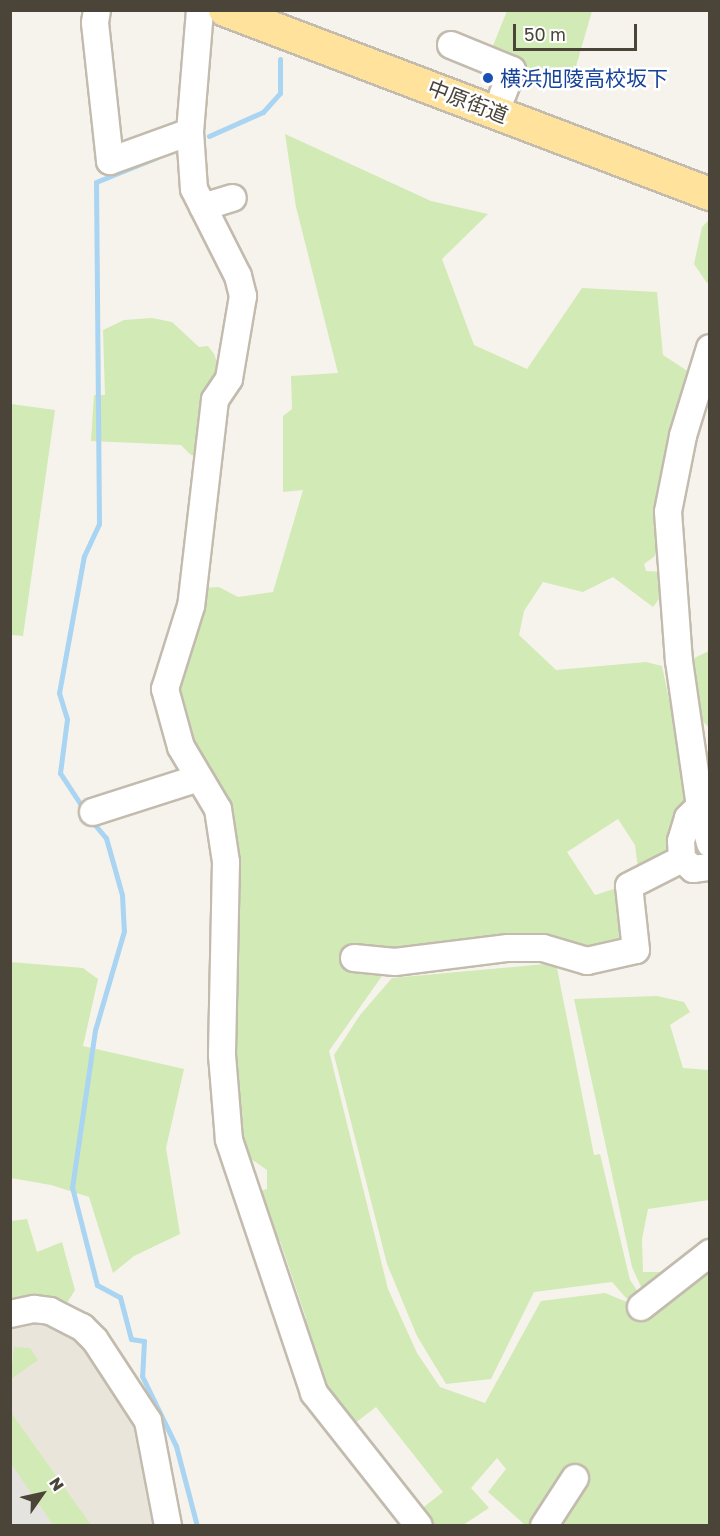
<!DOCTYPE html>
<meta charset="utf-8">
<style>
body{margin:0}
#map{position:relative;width:720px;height:1536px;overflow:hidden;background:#f6f3ec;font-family:"Golos Text","Noto Sans JP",sans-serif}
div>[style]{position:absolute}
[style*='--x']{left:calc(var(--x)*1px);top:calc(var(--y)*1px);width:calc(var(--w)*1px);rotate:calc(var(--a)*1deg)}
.residential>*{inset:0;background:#eae5da}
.green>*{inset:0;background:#d2eab5}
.parking>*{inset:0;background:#e5e3e0}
.stream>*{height:5px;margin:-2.5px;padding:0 2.5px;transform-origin:2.5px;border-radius:2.5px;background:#a9d4f2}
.roads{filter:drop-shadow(2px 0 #c2bbae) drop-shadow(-2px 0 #c2bbae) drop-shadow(0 2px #c2bbae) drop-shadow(0 -2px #c2bbae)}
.minor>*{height:26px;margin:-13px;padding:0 13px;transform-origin:13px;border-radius:13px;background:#fff}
.major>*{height:32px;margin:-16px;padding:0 16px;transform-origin:16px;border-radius:16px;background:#ffe39c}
.dots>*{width:16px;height:16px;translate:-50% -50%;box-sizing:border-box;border:3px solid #fff;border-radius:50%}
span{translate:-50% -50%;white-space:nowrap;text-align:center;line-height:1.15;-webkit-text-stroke:5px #fff;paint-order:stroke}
.transit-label{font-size:21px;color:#164399}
.left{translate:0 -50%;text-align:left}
.street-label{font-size:21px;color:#4b4439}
.frame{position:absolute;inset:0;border:12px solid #4b4439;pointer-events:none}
.north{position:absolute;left:12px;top:1464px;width:60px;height:60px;-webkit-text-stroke:4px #fff;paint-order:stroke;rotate:56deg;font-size:16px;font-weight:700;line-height:24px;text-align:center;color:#4b4439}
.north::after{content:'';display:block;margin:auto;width:21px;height:27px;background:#4b4439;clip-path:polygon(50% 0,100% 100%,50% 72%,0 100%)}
.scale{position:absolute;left:513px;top:24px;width:124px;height:27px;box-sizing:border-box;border:3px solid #4b4439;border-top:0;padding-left:8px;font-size:18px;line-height:21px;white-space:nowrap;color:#4b4439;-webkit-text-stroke:4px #fff;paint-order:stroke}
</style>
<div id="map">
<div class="residential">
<div style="clip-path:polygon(29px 1318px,73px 1330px,133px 1408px,161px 1525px,11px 1526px,11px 1323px)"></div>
</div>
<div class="green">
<div style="clip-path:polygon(507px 11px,592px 11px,570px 87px,490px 53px)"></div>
<div style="clip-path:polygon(285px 134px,431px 201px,488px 214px,442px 259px,474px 345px,527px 369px,582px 288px,657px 292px,663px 355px,692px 374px,658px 492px,661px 537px,655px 556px,644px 564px,646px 571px,663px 572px,665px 591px,653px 607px,613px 577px,583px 592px,543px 582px,524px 611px,519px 635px,556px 670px,646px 662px,662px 666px,691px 803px,678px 853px,638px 868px,635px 845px,618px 819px,567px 852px,595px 895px,623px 886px,627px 943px,589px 954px,394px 959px,329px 1051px,388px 1289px,417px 1353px,440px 1387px,485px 1403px,541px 1301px,605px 1293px,649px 1311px,709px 1262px,709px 1525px,525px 1525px,488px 1492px,506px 1469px,497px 1458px,471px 1488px,489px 1508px,463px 1525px,425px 1525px,416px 1513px,443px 1492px,376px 1407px,346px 1430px,298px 1336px,306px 1318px,280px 1241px,264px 1243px,251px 1194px,267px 1189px,267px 1170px,235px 1148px,232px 1129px,234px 947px,241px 892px,228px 815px,190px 760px,172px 702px,204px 588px,219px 587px,238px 597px,273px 592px,303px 490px,283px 492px,283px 416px,292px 409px,291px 376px,338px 373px,296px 207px)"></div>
<div style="clip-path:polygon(709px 220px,710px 282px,707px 283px,694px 264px,702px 227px)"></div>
<div style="clip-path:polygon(152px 318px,172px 322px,199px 347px,208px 346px,214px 354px,222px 376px,204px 455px,191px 455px,181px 445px,91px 441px,94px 395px,105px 395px,103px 330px,124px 320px)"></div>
<div style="clip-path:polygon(11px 404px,55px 410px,23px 636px,11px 635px)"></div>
<div style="clip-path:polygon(709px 651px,709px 727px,701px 720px,690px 660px)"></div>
<div style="clip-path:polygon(10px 962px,83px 968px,98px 979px,83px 1046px,184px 1069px,166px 1148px,180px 1234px,134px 1256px,113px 1273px,89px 1197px,51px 1185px,11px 1178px)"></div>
<div style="clip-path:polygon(556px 963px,594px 1155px,600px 1154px,630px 1280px,643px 1299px,626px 1298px,612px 1282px,534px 1292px,491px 1379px,446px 1384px,417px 1336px,387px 1264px,334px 1055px,360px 1015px,392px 978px)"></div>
<div style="clip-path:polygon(657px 996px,684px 1002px,690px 1012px,670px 1025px,683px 1068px,709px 1070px,709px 1200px,648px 1209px,642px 1239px,643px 1272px,668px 1272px,642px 1289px,632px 1267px,574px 999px)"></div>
<div style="clip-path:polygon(27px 1219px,37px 1252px,62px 1242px,75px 1290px,67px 1303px,38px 1297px,11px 1299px,11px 1221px)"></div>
<div style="clip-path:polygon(14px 1347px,30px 1348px,38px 1360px,11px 1379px)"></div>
<div style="clip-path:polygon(10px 1411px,91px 1525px,53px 1525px,11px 1464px)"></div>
</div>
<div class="parking">
<div style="clip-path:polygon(10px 1464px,11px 1464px,53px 1525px,11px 1525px)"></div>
</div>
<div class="stream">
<div style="--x:209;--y:136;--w:59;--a:-24"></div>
<div style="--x:263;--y:112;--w:25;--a:-48"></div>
<div style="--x:280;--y:93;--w:34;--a:-90"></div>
<div style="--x:85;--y:811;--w:45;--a:-123.3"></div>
<div style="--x:60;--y:773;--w:54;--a:-82.6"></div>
<div style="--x:67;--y:719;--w:27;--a:-107"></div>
<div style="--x:59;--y:693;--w:139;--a:-79.7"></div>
<div style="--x:84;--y:556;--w:35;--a:-65"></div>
<div style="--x:99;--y:524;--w:342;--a:-90.5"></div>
<div style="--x:96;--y:182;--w:64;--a:-22.1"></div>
<div style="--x:90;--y:819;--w:25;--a:50"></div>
<div style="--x:106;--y:838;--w:59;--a:74.3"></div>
<div style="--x:122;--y:895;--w:36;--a:87"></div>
<div style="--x:124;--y:931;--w:103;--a:106.3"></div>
<div style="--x:95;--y:1030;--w:159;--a:98.3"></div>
<div style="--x:72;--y:1187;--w:101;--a:75.7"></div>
<div style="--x:97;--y:1285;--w:26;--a:28"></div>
<div style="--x:120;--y:1297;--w:43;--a:75.3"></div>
<div style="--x:131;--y:1339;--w:13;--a:9"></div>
<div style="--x:144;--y:1341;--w:35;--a:93"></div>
<div style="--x:142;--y:1376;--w:78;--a:64.1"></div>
<div style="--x:176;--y:1446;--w:83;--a:75.3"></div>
</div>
<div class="roads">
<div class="minor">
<div style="--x:97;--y:10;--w:13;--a:99"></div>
<div style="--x:95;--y:23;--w:139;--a:83.8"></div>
<div style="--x:110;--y:161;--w:85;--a:-19.9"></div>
<div style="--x:190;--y:132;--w:122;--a:-85.3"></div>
<div style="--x:451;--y:45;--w:66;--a:22.3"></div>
<div style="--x:512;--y:70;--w:26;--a:111"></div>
<div style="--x:190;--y:132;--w:57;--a:86"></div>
<div style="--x:194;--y:189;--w:97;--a:63.2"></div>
<div style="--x:238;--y:276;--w:21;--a:76"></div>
<div style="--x:243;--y:296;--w:84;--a:99.6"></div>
<div style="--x:229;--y:379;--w:25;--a:124"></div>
<div style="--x:215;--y:400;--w:207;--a:96.6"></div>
<div style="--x:191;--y:606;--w:87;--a:107.4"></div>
<div style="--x:165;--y:689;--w:60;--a:74.6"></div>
<div style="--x:181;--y:747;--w:72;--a:59.2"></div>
<div style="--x:218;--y:809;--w:54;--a:81.4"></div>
<div style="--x:226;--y:862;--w:193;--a:91.2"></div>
<div style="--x:222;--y:1055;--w:85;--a:85.3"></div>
<div style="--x:229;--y:1140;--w:267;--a:71.4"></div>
<div style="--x:314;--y:1393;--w:169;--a:51.7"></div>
<div style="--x:203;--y:207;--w:31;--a:-17"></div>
<div style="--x:710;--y:348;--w:92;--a:107.1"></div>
<div style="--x:683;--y:436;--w:77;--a:101.2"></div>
<div style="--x:668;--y:512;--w:149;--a:85.8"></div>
<div style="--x:679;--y:661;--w:147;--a:81.8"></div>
<div style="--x:700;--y:806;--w:39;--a:75"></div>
<div style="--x:93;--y:812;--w:111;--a:-17.8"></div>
<div style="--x:682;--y:859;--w:18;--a:-93"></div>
<div style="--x:681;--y:841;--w:24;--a:-73"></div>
<div style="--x:688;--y:818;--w:17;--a:-45"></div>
<div style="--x:354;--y:958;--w:41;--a:5.6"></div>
<div style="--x:395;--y:962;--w:114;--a:-7.1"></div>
<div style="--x:508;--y:948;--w:35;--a:0"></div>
<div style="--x:543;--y:948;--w:46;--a:16.5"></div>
<div style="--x:587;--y:961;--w:50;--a:-12.7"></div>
<div style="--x:636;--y:950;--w:64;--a:-96.2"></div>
<div style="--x:629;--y:886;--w:59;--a:-27"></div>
<div style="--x:682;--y:859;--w:15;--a:42"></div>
<div style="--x:693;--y:869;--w:17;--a:-7"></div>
<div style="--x:641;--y:1307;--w:88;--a:-38"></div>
<div style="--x:10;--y:1314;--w:25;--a:-12"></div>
<div style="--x:34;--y:1309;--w:16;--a:7"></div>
<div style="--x:50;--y:1311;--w:36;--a:27"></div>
<div style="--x:82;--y:1327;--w:18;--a:45"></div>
<div style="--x:95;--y:1340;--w:97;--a:56.8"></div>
<div style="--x:148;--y:1421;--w:107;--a:79.2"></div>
<div style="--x:544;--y:1526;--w:57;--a:-57.1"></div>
</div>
<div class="major">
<div style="--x:225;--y:10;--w:519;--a:20.78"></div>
</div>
</div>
<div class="dots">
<div style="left:488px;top:78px;background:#1a4fb4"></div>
</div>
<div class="transit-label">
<span class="left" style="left:500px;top:78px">横浜旭陵高校坂下</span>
</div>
<div class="street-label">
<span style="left:468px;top:101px;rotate:21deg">中原街道</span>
</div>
<div class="frame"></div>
<div class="north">N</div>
<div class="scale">50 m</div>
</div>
